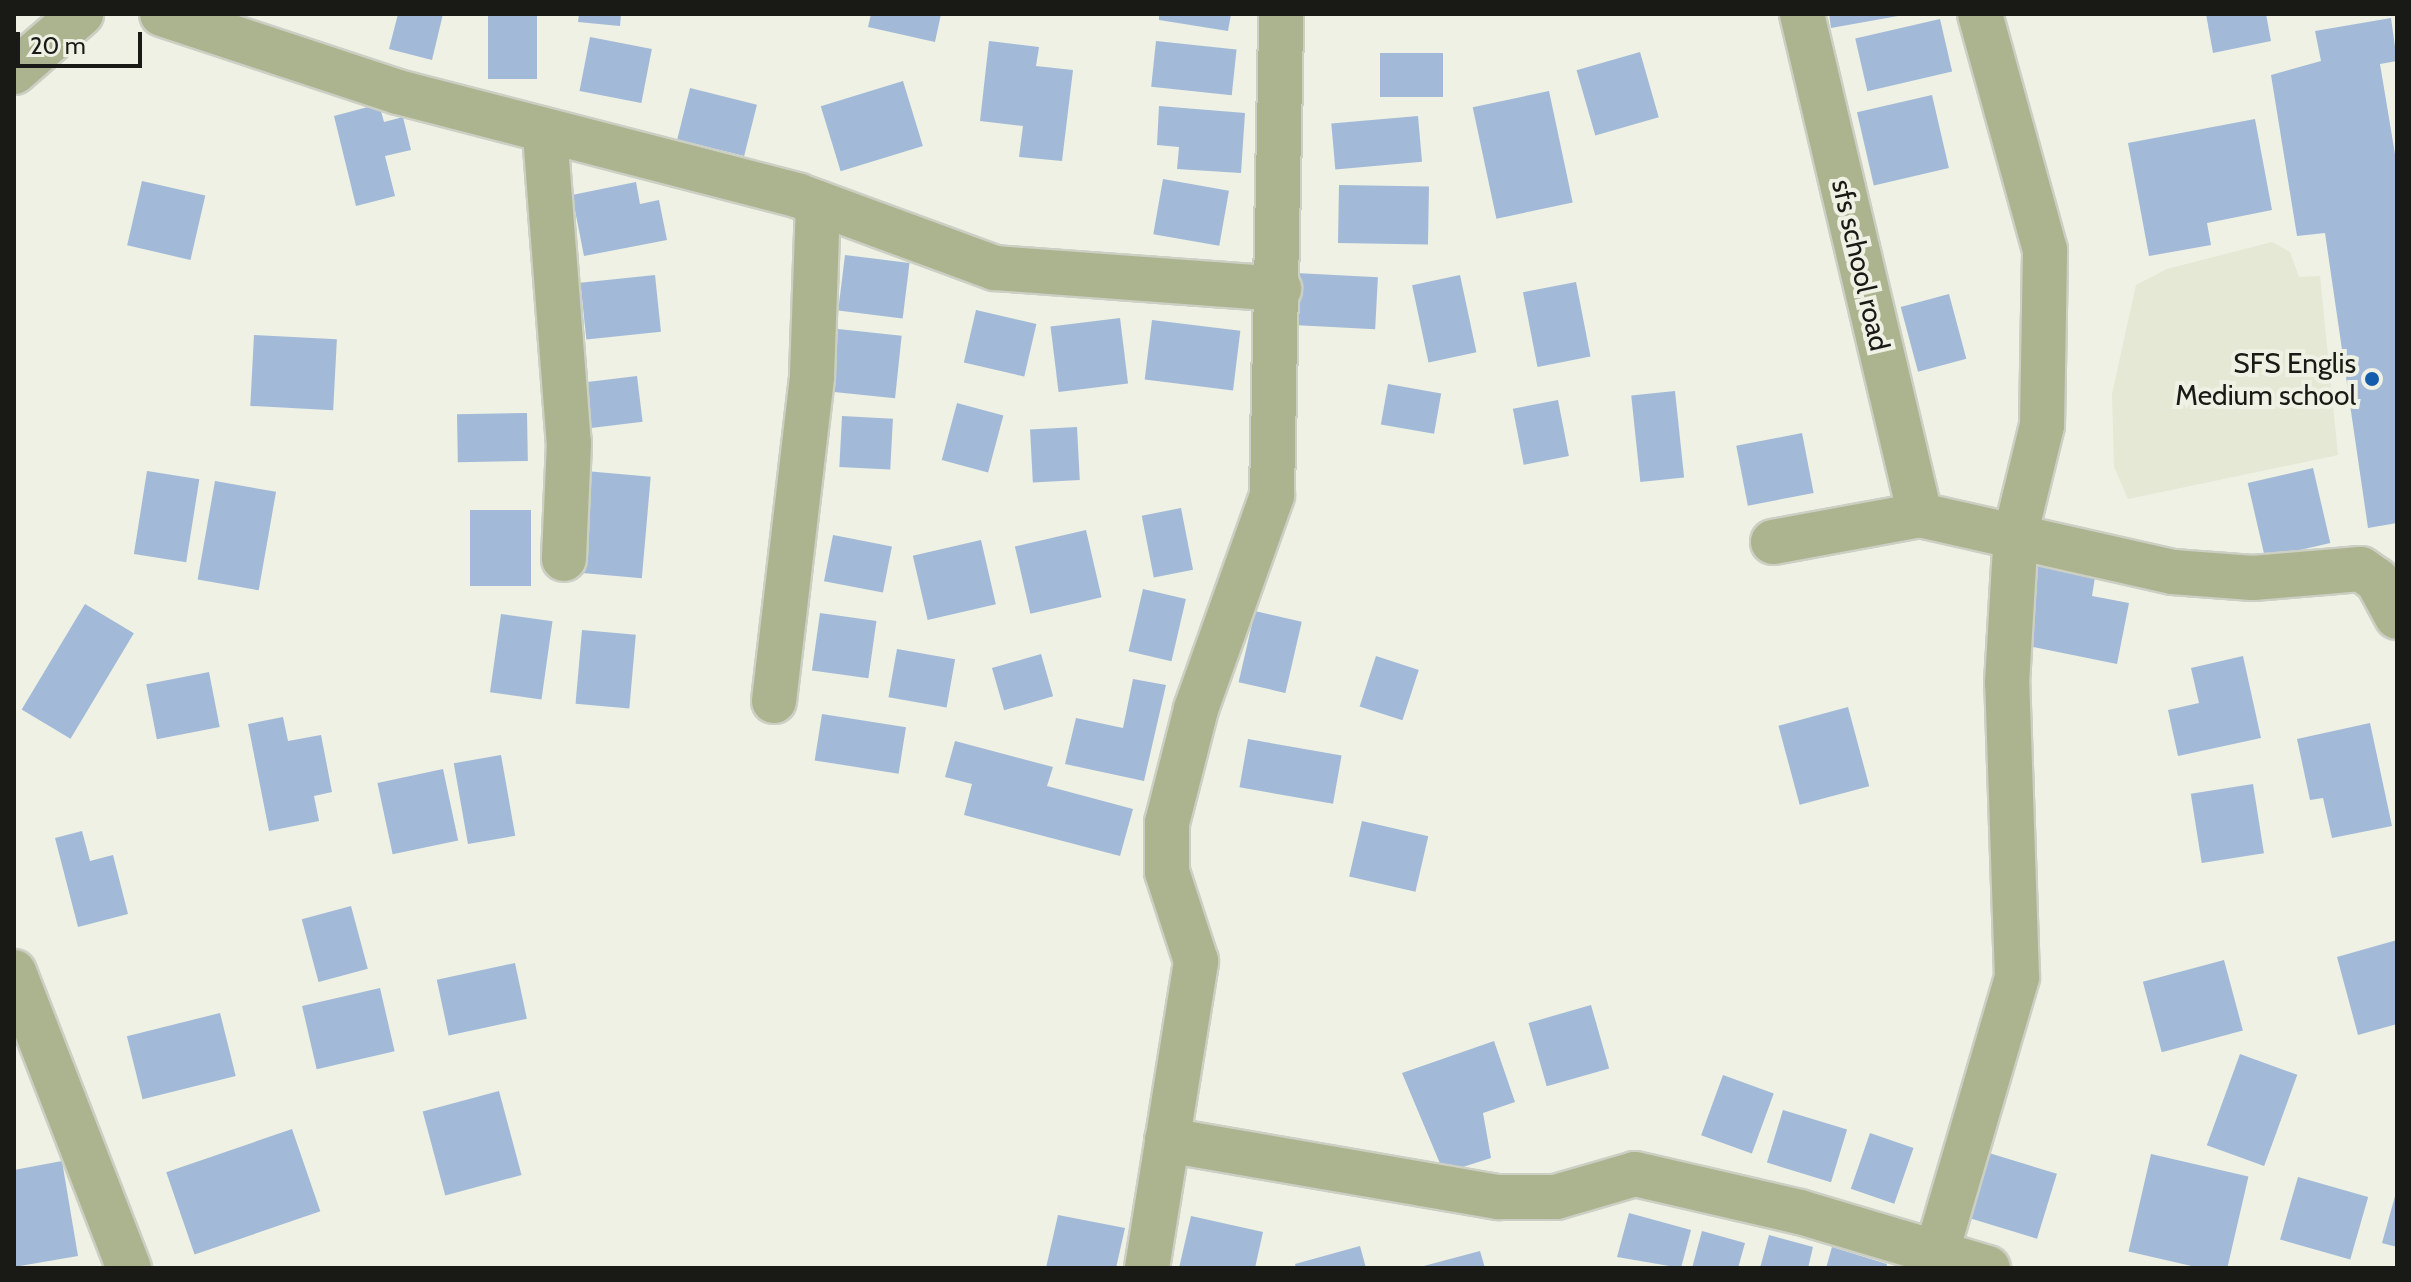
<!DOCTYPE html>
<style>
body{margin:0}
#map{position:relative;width:2411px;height:1282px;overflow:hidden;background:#eef1e4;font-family:Cabin,sans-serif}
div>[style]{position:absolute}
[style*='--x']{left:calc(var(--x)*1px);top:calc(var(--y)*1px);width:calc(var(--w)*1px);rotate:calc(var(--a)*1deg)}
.built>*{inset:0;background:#e4e8d4}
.building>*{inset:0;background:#a2bad8;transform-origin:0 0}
.roads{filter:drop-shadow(2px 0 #cccfc3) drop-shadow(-2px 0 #cccfc3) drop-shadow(0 2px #cccfc3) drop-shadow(0 -2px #cccfc3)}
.minor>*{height:44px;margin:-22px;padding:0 22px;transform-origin:22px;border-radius:22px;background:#acb38f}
.dots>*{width:22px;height:22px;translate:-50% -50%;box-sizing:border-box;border:4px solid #eef1e4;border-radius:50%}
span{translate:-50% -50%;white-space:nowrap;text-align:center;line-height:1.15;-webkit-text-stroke:8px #eef1e4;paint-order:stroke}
.street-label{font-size:28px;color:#191a15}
.poi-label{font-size:28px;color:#191a15}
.right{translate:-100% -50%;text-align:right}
.frame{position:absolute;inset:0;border:16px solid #191a15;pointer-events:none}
.scale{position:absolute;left:16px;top:32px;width:126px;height:36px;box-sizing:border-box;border:4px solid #191a15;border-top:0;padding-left:10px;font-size:24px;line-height:28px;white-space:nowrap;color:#191a15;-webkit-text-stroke:6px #eef1e4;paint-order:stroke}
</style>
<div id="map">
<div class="built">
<div style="clip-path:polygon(2272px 242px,2290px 252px,2299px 277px,2320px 276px,2338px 455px,2128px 499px,2114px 467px,2112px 394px,2136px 285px,2167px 269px)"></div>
</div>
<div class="building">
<div style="clip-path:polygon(398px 14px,443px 14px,432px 60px,389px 49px)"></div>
<div style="left:488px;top:14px;width:49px;height:65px"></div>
<div style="clip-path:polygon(579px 14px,621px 14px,620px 26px,578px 22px)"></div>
<div style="clip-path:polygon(871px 14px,941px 14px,935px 42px,868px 27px)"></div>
<div style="clip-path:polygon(1159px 14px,1231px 14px,1228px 31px,1159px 20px)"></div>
<div style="clip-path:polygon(1829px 14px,1897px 14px,1898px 16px,1831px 28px)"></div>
<div style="clip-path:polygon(2206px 14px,2266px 14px,2271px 41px,2213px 53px)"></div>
<div style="clip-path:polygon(2391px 18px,2397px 61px,2380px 64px,2397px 166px,2397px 523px,2368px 528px,2325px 233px,2297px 236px,2271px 75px,2321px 61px,2315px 31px)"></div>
<div style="left:1940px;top:19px;width:54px;height:87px;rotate:77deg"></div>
<div style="left:590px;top:37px;width:63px;height:55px;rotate:11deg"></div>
<div style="clip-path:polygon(989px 41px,1039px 47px,1036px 66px,1073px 70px,1062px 161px,1019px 157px,1023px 126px,980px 121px)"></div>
<div style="left:1156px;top:41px;width:81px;height:46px;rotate:6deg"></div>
<div style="left:1640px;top:52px;width:68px;height:66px;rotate:74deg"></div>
<div style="left:1380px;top:53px;width:63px;height:44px"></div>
<div style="left:903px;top:81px;width:68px;height:86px;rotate:73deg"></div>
<div style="left:690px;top:88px;width:69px;height:53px;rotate:14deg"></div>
<div style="left:1549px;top:91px;width:114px;height:78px;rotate:78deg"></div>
<div style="left:1932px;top:95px;width:75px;height:77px;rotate:77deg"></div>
<div style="clip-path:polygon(379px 104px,384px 122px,403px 117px,411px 150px,385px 156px,395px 196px,356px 206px,334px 116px)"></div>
<div style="clip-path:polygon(1159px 106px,1245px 113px,1241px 173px,1177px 169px,1179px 147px,1157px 145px)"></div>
<div style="left:1418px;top:116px;width:46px;height:87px;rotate:85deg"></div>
<div style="clip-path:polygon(2255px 119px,2272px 210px,2207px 223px,2211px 245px,2149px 256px,2128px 143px)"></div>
<div style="left:1163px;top:179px;width:67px;height:56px;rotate:10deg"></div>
<div style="left:142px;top:181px;width:65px;height:66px;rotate:13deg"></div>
<div style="clip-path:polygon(636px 182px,640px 204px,659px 200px,667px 240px,584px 256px,572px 195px)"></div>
<div style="left:1339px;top:185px;width:90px;height:58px;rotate:1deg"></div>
<div style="left:845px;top:255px;width:65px;height:56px;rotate:7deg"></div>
<div style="left:1296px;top:273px;width:82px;height:52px;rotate:3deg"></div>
<div style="left:655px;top:275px;width:57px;height:75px;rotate:84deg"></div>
<div style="left:1460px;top:275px;width:79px;height:49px;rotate:78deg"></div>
<div style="left:1576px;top:282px;width:76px;height:54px;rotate:79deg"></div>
<div style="left:1949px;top:294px;width:67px;height:50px;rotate:75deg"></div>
<div style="left:976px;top:310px;width:62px;height:54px;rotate:13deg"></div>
<div style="left:1120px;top:318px;width:66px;height:70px;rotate:83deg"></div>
<div style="left:1152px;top:320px;width:89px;height:60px;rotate:7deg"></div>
<div style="left:838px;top:329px;width:64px;height:63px;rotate:6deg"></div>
<div style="left:254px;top:335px;width:83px;height:71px;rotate:3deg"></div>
<div style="left:637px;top:376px;width:46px;height:54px;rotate:83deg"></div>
<div style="left:1388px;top:384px;width:54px;height:41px;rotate:10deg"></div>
<div style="left:1675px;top:391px;width:87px;height:44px;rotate:84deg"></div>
<div style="left:1558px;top:400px;width:57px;height:46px;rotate:79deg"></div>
<div style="left:957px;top:403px;width:48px;height:59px;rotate:15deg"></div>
<div style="left:527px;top:413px;width:48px;height:70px;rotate:89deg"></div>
<div style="left:842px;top:416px;width:51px;height:51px;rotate:3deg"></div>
<div style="left:1077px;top:427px;width:53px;height:47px;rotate:87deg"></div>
<div style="left:1802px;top:433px;width:61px;height:67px;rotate:79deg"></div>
<div style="left:2313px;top:468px;width:77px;height:67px;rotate:77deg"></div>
<div style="left:574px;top:470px;width:77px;height:102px;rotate:5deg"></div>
<div style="left:147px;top:471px;width:53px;height:84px;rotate:9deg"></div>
<div style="left:215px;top:481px;width:62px;height:100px;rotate:10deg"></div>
<div style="left:1181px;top:508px;width:63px;height:40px;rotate:79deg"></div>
<div style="left:470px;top:510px;width:61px;height:76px"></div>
<div style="left:1086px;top:530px;width:69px;height:73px;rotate:77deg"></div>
<div style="left:833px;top:535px;width:60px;height:47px;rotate:11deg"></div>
<div style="left:981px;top:540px;width:66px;height:70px;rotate:77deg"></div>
<div style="clip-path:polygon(2039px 560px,2096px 571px,2092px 596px,2129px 603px,2117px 664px,2023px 645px)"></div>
<div style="left:1143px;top:589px;width:44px;height:64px;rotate:13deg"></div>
<div style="left:85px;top:604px;width:57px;height:123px;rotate:31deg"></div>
<div style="left:1255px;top:611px;width:48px;height:73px;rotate:13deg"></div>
<div style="left:820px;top:613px;width:57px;height:58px;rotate:8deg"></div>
<div style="left:501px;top:614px;width:52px;height:79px;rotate:8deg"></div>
<div style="left:582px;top:630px;width:54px;height:74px;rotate:5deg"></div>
<div style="left:897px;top:649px;width:59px;height:49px;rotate:10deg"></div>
<div style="left:1041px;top:654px;width:44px;height:51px;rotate:74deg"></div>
<div style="left:1376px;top:656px;width:45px;height:53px;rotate:18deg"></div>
<div style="clip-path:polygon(2243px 656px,2261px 738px,2178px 756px,2168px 710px,2199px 703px,2191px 668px)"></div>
<div style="left:209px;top:672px;width:56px;height:64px;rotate:79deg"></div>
<div style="clip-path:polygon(1133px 679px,1166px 685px,1144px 781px,1065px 764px,1076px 718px,1123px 728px)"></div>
<div style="left:1848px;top:707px;width:82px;height:72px;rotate:75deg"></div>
<div style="left:822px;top:714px;width:85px;height:47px;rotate:9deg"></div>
<div style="clip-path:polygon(283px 717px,288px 741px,321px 735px,332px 792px,314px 796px,319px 821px,269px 831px,248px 724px)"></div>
<div style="clip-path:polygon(2370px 723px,2392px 826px,2332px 838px,2323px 798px,2310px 800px,2297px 739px)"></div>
<div style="left:1248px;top:739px;width:95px;height:49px;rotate:10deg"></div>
<div style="clip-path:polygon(955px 741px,1053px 767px,1047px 786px,1133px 809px,1120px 856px,964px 815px,972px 784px,945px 777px)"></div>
<div style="left:501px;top:755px;width:82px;height:48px;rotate:80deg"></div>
<div style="left:443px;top:769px;width:73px;height:67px;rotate:78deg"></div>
<div style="left:2253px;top:784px;width:70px;height:63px;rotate:81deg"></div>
<div style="left:1362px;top:821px;width:68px;height:57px;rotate:13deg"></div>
<div style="clip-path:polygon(82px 831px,90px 861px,113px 855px,128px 914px,78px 927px,55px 838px)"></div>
<div style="left:351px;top:906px;width:65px;height:51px;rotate:75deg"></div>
<div style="clip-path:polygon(2397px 940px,2397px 1024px,2358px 1035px,2337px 957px)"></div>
<div style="left:2224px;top:960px;width:73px;height:84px;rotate:75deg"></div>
<div style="left:515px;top:963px;width:57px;height:80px;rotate:78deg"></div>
<div style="left:380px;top:988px;width:65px;height:80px;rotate:77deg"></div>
<div style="left:1591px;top:1005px;width:66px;height:65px;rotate:74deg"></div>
<div style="left:220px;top:1013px;width:65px;height:96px;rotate:76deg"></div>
<div style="clip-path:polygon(1494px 1041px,1515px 1102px,1483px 1113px,1491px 1158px,1444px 1173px,1402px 1073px)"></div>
<div style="left:2240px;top:1054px;width:61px;height:97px;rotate:20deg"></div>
<div style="left:1723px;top:1075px;width:54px;height:64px;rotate:20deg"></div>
<div style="left:499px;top:1091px;width:87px;height:79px;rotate:75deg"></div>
<div style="left:1783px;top:1110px;width:67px;height:55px;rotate:17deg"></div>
<div style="left:292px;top:1129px;width:87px;height:133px;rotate:71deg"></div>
<div style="left:1870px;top:1133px;width:46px;height:59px;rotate:19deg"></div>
<div style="left:1989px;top:1153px;width:71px;height:68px;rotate:17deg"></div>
<div style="left:2151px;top:1154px;width:100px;height:100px;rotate:13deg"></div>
<div style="clip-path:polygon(62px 1161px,78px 1256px,14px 1267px,14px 1170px)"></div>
<div style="left:2298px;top:1177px;width:73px;height:65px;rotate:16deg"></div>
<div style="clip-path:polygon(2397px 1189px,2397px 1247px,2382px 1243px)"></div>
<div style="clip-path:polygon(1629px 1213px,1691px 1230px,1681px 1268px,1617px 1257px)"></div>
<div style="clip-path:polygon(1058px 1215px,1125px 1228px,1116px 1268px,1046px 1268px)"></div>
<div style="clip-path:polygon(1191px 1216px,1263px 1232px,1255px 1268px,1179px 1268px)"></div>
<div style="clip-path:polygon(1702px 1231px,1745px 1243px,1738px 1268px,1692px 1268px)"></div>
<div style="clip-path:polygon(1769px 1235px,1813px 1247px,1808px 1268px,1760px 1268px)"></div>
<div style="clip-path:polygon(1360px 1246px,1366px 1268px,1296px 1268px,1295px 1264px)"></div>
<div style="clip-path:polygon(1832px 1247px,1887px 1264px,1886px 1268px,1826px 1268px)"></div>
<div style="clip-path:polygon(1480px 1251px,1485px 1268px,1420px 1268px,1420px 1267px)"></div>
</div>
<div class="roads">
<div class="minor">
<div style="--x:162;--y:14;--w:249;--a:18.3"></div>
<div style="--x:398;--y:92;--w:414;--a:14.5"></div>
<div style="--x:799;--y:196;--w:209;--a:20.2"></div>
<div style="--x:995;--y:268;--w:285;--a:4.2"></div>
<div style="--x:1802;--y:14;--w:515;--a:76.75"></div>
<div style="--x:14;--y:72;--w:89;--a:-40.9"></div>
<div style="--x:545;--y:134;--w:310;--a:85.6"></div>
<div style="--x:569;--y:443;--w:116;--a:92.5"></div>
<div style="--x:1773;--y:542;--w:149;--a:-10.4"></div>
<div style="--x:1920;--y:515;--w:259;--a:12.7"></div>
<div style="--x:2173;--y:572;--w:80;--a:4.3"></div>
<div style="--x:2253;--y:578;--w:108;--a:-4.8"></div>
<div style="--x:2361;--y:569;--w:19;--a:35"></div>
<div style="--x:2377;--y:580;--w:42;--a:61.6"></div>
<div style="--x:774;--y:701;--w:327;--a:-83.3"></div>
<div style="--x:812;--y:376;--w:173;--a:-88"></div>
<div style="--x:14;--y:972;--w:318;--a:68.8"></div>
<div style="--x:1167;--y:1140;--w:336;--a:9.8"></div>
<div style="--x:1498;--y:1197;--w:58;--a:0"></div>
<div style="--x:1556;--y:1197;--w:82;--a:-16.2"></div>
<div style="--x:1635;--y:1174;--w:169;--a:13"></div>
<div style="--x:1800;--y:1212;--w:196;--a:16.6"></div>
<div style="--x:1147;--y:1268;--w:311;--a:-80.9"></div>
<div style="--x:1196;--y:961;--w:94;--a:-108"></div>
<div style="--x:1167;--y:872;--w:49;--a:-90"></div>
<div style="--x:1167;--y:823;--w:118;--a:-75.7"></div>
<div style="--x:1196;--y:709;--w:227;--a:-70.4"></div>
<div style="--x:1272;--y:495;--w:481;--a:-88.9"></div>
<div style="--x:1932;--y:1268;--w:303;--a:-73.7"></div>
<div style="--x:2017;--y:977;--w:294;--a:-91.9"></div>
<div style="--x:2007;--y:683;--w:151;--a:-86.6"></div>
<div style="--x:2016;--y:532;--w:110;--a:-76.3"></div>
<div style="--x:2042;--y:425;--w:175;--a:-89"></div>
<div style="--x:2045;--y:250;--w:245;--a:-105.4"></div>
</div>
</div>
<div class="dots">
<div style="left:2372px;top:379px;background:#145dad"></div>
</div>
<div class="street-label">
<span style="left:1861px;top:265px;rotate:77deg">sfs school road</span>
</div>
<div class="poi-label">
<span class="right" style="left:2356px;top:379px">SFS Englis<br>Medium school</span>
</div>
<div class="frame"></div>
<div class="scale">20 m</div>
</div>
